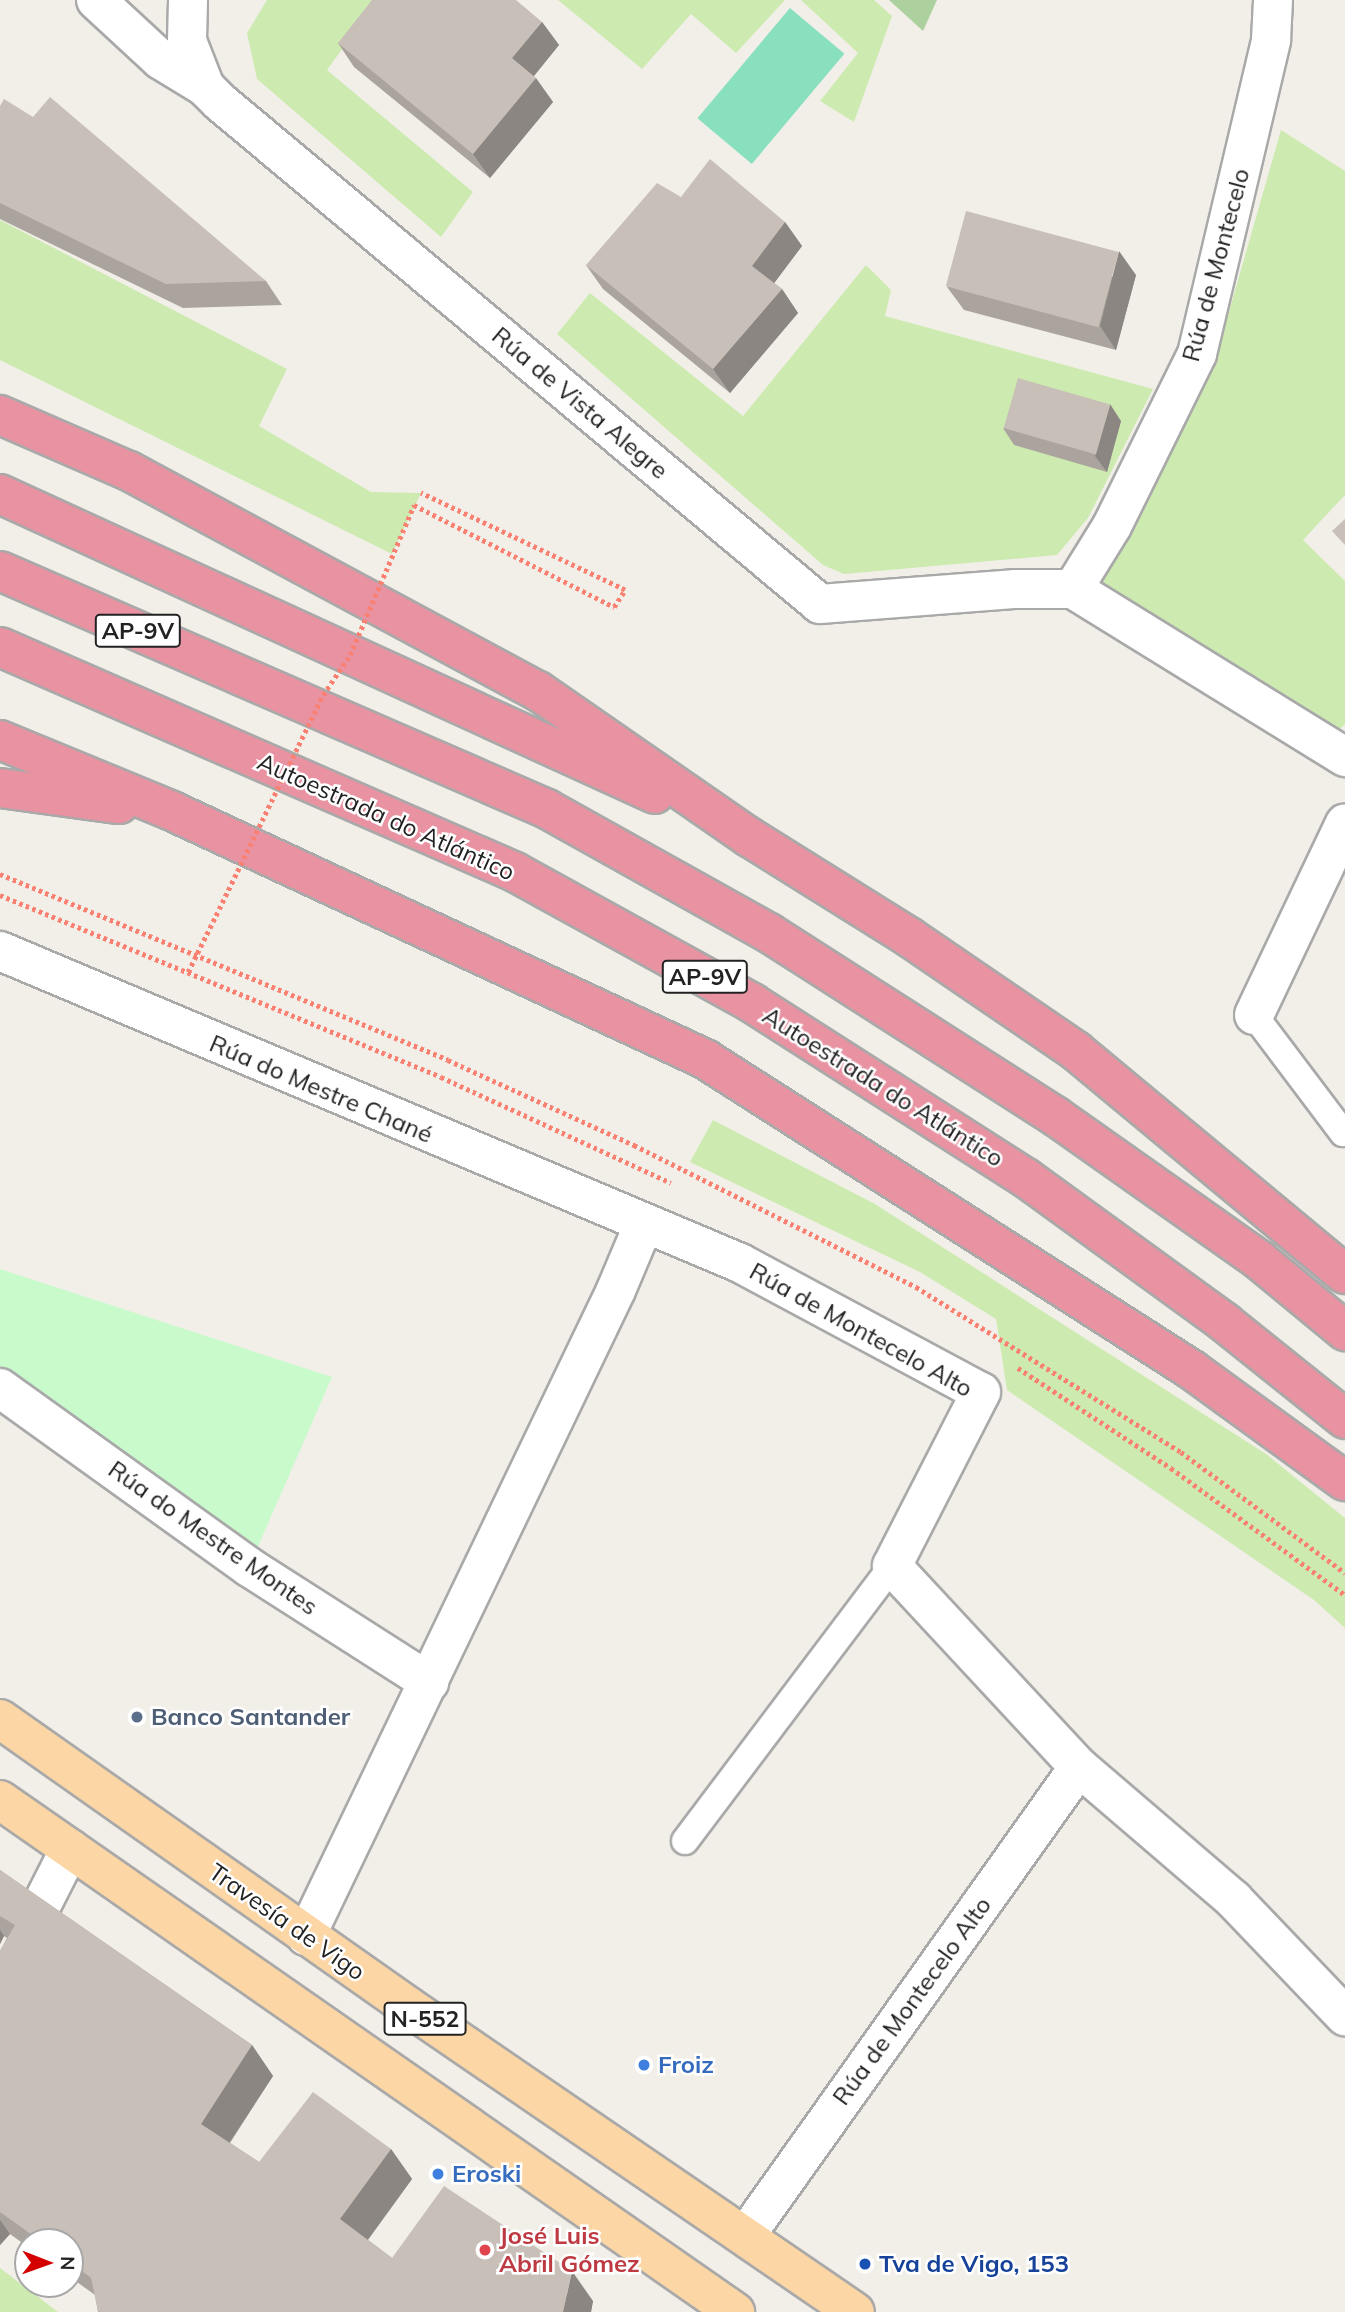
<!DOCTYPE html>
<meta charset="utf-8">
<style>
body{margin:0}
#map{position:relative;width:1345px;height:2312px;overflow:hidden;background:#f2efe9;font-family:Mulish,sans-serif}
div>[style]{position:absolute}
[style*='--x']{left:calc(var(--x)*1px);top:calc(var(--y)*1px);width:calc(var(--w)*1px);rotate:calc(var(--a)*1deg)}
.grass>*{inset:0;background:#cdebb0}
.forest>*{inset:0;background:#add19e}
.park>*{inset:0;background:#c8facc}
.pitch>*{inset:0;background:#88e0be;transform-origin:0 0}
.path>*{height:4.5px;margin-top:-2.25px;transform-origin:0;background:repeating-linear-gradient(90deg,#fa8072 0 3.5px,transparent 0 7px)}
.roads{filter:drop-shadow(2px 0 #a9a9a9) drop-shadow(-2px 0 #a9a9a9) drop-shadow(0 2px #a9a9a9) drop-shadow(0 -2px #a9a9a9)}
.lane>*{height:26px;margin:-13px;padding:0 13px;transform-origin:13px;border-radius:13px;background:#fff}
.street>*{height:38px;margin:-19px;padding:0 19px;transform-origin:19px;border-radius:19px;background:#fff}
.primary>*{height:38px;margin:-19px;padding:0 19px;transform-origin:19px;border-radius:19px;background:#fcd6a4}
.highway>*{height:38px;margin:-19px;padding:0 19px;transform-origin:19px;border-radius:19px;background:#e892a2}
.path-bridge>*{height:4.5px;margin-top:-2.25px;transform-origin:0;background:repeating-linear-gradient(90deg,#fa8072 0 3.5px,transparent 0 7px)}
.wall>*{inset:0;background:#aba49e}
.shaded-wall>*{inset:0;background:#8b8681}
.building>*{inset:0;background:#c7bfb8;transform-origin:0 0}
.dots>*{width:19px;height:19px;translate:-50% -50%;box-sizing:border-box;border:4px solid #fff;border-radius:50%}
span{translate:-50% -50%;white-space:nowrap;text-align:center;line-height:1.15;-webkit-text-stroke:5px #fff;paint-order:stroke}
.shield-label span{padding:2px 5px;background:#fff;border:2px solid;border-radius:5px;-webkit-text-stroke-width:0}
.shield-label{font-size:23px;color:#222;font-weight:700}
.street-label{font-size:24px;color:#222}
.service-label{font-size:24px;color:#4e5e75;font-weight:700}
.left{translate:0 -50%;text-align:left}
.shop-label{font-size:24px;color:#366cbe;font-weight:700}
.health-label{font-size:24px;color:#be3a42;font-weight:700}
.transit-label{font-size:24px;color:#164399;font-weight:700}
.north{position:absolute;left:14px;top:2228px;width:70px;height:70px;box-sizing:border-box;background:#fff;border:2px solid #a7a7a7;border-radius:50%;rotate:91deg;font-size:19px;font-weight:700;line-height:28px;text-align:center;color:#222}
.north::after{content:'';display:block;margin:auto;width:24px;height:32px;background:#d40000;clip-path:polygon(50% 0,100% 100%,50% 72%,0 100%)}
</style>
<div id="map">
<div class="grass">
<div style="clip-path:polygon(267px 0,378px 0,327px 70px,473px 192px,441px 237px,257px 79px,247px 33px)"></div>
<div style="clip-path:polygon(558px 0,785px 0,736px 53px,691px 14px,642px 69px)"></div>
<div style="clip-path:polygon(801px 0,874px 0,892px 16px,854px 122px,820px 101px,858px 53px)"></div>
<div style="clip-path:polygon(1281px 130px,1345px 171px,1345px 495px,1303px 540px,1345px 581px,1345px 724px,1334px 735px,1099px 585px,1216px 357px)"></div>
<div style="clip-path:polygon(0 220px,287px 369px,259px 426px,371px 492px,421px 493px,392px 554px,0 360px)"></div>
<div style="clip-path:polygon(866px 265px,891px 290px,885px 316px,1153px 389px,1088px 518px,1057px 555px,844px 574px,823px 565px,557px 334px,590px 293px,743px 416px)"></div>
<div style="clip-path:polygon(713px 1120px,875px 1204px,1266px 1454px,1345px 1518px,1345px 1628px,1314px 1600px,1007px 1390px,996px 1319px,920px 1272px,690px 1162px)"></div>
<div style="clip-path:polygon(0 2268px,58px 2312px,0 2312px)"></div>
</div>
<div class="forest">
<div style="clip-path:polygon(889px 0,937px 0,923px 31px)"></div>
</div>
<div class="park">
<div style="clip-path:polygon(0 1269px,332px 1377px,249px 1567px,0 1388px)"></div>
</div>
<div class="pitch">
<div style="left:790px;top:8px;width:71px;height:144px;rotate:40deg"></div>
</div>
<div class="path">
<div style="--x:0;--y:874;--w:485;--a:22.5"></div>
<div style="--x:448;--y:1060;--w:205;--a:24.6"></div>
<div style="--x:634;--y:1145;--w:316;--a:26.7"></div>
<div style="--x:916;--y:1287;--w:312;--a:31.9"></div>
<div style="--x:1181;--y:1452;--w:204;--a:36.4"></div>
<div style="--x:0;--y:895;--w:477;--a:22.4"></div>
<div style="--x:441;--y:1077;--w:253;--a:24.7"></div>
<div style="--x:188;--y:972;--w:70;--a:-63.8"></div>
<div style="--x:1018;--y:1368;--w:183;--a:33.2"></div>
<div style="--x:1171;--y:1468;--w:215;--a:36.1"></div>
</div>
<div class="roads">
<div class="lane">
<div style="--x:1254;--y:1015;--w:148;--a:53"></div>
<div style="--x:685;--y:1841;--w:344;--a:-53"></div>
</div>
<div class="street">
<div style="--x:96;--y:0;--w:88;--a:42.7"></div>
<div style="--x:161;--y:60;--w:52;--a:31.5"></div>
<div style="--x:188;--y:0;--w:41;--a:91.4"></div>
<div style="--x:187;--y:41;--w:49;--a:68.6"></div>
<div style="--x:205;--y:87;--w:21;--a:45"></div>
<div style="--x:220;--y:102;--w:782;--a:39.92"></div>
<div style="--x:820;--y:604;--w:197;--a:-4.4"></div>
<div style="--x:1016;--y:589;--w:57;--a:0"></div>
<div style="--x:1073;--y:589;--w:74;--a:-58.2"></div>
<div style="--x:1112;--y:526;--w:192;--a:-63.7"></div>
<div style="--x:1197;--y:354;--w:323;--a:-76.7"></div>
<div style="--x:1271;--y:40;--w:40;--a:-87.1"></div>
<div style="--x:1073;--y:589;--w:320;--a:31.7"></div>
<div style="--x:0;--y:951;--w:803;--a:22.86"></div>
<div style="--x:740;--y:1263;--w:273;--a:28.2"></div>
<div style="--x:981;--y:1392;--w:195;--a:117.1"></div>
<div style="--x:892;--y:1566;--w:275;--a:47.1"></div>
<div style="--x:1079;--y:1767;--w:204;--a:40.6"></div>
<div style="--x:1234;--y:1900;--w:161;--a:46.3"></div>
<div style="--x:1254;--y:1015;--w:212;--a:-64.6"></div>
<div style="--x:0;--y:1388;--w:307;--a:35.7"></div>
<div style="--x:249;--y:1567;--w:214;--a:32.6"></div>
<div style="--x:38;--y:1912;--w:71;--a:-63.1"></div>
<div style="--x:306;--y:1936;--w:717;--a:-64.36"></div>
<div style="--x:616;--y:1290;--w:69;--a:-67.1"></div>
<div style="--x:746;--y:2235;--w:574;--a:-54.57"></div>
</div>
<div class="primary">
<div style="--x:0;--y:1719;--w:500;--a:35.15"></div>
<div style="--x:409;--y:2007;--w:540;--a:34.37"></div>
<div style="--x:0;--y:1800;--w:896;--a:34.86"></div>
</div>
<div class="highway">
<div style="--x:0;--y:415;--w:141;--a:23.5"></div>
<div style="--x:129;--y:471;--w:464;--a:28.3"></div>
<div style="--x:538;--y:691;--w:257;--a:34.7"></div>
<div style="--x:749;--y:837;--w:189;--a:32"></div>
<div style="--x:909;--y:937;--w:202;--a:34.3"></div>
<div style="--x:1076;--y:1051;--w:349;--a:39.7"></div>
<div style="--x:0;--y:494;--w:720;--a:24.61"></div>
<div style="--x:0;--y:571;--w:597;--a:23.51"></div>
<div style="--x:547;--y:809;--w:254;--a:29.2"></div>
<div style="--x:769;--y:933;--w:340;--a:32.6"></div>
<div style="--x:1055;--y:1116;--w:250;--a:35.2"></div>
<div style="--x:1259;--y:1260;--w:112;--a:39.5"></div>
<div style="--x:0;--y:647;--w:562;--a:23.6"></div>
<div style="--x:515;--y:872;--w:271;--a:28.9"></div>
<div style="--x:752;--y:1003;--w:325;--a:32.6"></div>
<div style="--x:1026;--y:1178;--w:245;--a:36"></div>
<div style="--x:1224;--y:1322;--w:155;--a:38.7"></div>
<div style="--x:0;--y:740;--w:186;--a:22.4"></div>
<div style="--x:172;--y:811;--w:588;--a:24.95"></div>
<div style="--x:705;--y:1059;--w:578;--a:32.56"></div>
<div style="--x:1192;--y:1370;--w:189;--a:36"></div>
<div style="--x:0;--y:788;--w:120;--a:7.7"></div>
</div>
</div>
<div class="path-bridge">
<div style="--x:219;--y:909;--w:238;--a:-64.1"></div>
<div style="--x:323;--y:695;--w:48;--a:-56"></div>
<div style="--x:350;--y:655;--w:163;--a:-66.9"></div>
<div style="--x:414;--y:505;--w:225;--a:27"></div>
<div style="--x:614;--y:607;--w:20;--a:-57"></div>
<div style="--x:625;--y:590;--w:226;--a:-154.6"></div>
</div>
<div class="wall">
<div style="clip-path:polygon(542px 22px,559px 45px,534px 76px,553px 102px,490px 178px,354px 67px,338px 43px)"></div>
<div style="clip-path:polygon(0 106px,266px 281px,282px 305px,183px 308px,0 219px)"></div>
<div style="clip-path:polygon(681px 197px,785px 222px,802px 246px,774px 283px,782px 289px,798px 313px,730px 393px,603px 289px,586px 265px)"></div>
<div style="clip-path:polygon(1136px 275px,1116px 350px,964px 310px,947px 287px)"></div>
<div style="clip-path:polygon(1121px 421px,1107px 472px,1014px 445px,1003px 428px)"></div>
<div style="clip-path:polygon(0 1870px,252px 2045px,273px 2076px,230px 2143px,259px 2162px,391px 2149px,412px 2179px,368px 2240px,392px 2258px,593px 2301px,591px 2312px,98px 2312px,95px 2295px,70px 2277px,70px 2242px,28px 2242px,28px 2247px,10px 2234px,0 2245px,0 1951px,7px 1938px,4px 1936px,0 1944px)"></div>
</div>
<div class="shaded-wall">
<div style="clip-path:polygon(542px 22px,559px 45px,529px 82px,512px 58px)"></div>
<div style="clip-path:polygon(536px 78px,553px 102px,490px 178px,473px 154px)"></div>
<div style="clip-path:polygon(785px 222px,802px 246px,769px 290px,752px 266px)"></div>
<div style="clip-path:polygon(1119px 251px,1136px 275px,1116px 350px,1100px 326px)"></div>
<div style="clip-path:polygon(782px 289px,798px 313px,730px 393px,713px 369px)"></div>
<div style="clip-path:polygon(1110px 404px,1121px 421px,1107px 472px,1095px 456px)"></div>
<div style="clip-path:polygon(0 1930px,4px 1936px,0 1944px)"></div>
<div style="clip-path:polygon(252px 2045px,273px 2076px,222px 2154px,201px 2124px)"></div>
<div style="clip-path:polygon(391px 2149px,412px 2179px,361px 2249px,340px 2219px)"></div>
<div style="clip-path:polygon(0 2220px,10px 2234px,0 2245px)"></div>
<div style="clip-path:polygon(572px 2271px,593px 2301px,591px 2312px,563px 2312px)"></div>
</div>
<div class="building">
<div style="clip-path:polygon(372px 0,516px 0,542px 22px,512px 58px,536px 78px,473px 154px,338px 43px)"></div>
<div style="clip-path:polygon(50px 97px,266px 281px,166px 284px,0 203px,0 106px,4px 99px,33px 117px)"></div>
<div style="clip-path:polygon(710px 159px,785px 222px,752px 266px,782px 289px,713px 369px,586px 265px,657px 183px,681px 197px)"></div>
<div style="left:966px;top:211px;width:158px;height:78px;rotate:15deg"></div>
<div style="left:1018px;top:378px;width:96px;height:52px;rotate:16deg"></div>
<div style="clip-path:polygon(1345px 519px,1345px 545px,1332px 531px)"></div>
<div style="clip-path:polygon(0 1870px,252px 2045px,201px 2124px,259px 2162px,313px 2092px,391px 2149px,340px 2219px,392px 2258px,444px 2186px,572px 2271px,563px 2312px,100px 2312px,98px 2311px,91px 2278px,70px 2262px,70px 2242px,42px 2242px,0 2212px,0 1951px,15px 1925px,0 1916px)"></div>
</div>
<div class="dots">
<div style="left:137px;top:1717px;background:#5c6f8a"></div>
<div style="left:644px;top:2065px;background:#3f7fe0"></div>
<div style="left:438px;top:2174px;background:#3f7fe0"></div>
<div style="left:485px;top:2250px;background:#e0444e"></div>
<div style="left:865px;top:2264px;background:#1a4fb4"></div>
</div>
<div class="shield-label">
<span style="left:138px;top:631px">AP-9V</span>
<span style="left:705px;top:977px">AP-9V</span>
<span style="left:425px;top:2019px">N-552</span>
</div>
<div class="street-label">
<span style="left:1216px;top:265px;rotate:-75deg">Rúa de Montecelo</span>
<span style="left:580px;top:403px;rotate:40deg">Rúa de Vista Alegre</span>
<span style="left:386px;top:817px;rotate:24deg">Autoestrada do Atlántico</span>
<span style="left:883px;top:1087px;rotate:32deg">Autoestrada do Atlántico</span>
<span style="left:321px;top:1089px;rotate:23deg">Rúa do Mestre Chané</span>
<span style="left:861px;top:1330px;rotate:29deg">Rúa de Montecelo Alto</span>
<span style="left:213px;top:1538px;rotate:35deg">Rúa do Mestre Montes</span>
<span style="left:287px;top:1922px;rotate:35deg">Travesía de Vigo</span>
<span style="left:912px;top:2001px;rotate:-54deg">Rúa de Montecelo Alto</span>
</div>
<div class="service-label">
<span class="left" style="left:151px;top:1717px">Banco Santander</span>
</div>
<div class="shop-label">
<span class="left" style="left:658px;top:2065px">Froiz</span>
<span class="left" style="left:452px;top:2174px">Eroski</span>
</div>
<div class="health-label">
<span class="left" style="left:499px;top:2250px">José Luis<br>Abril Gómez</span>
</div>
<div class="transit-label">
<span class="left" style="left:879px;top:2264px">Tva de Vigo, 153</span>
</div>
<div class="north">N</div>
</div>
